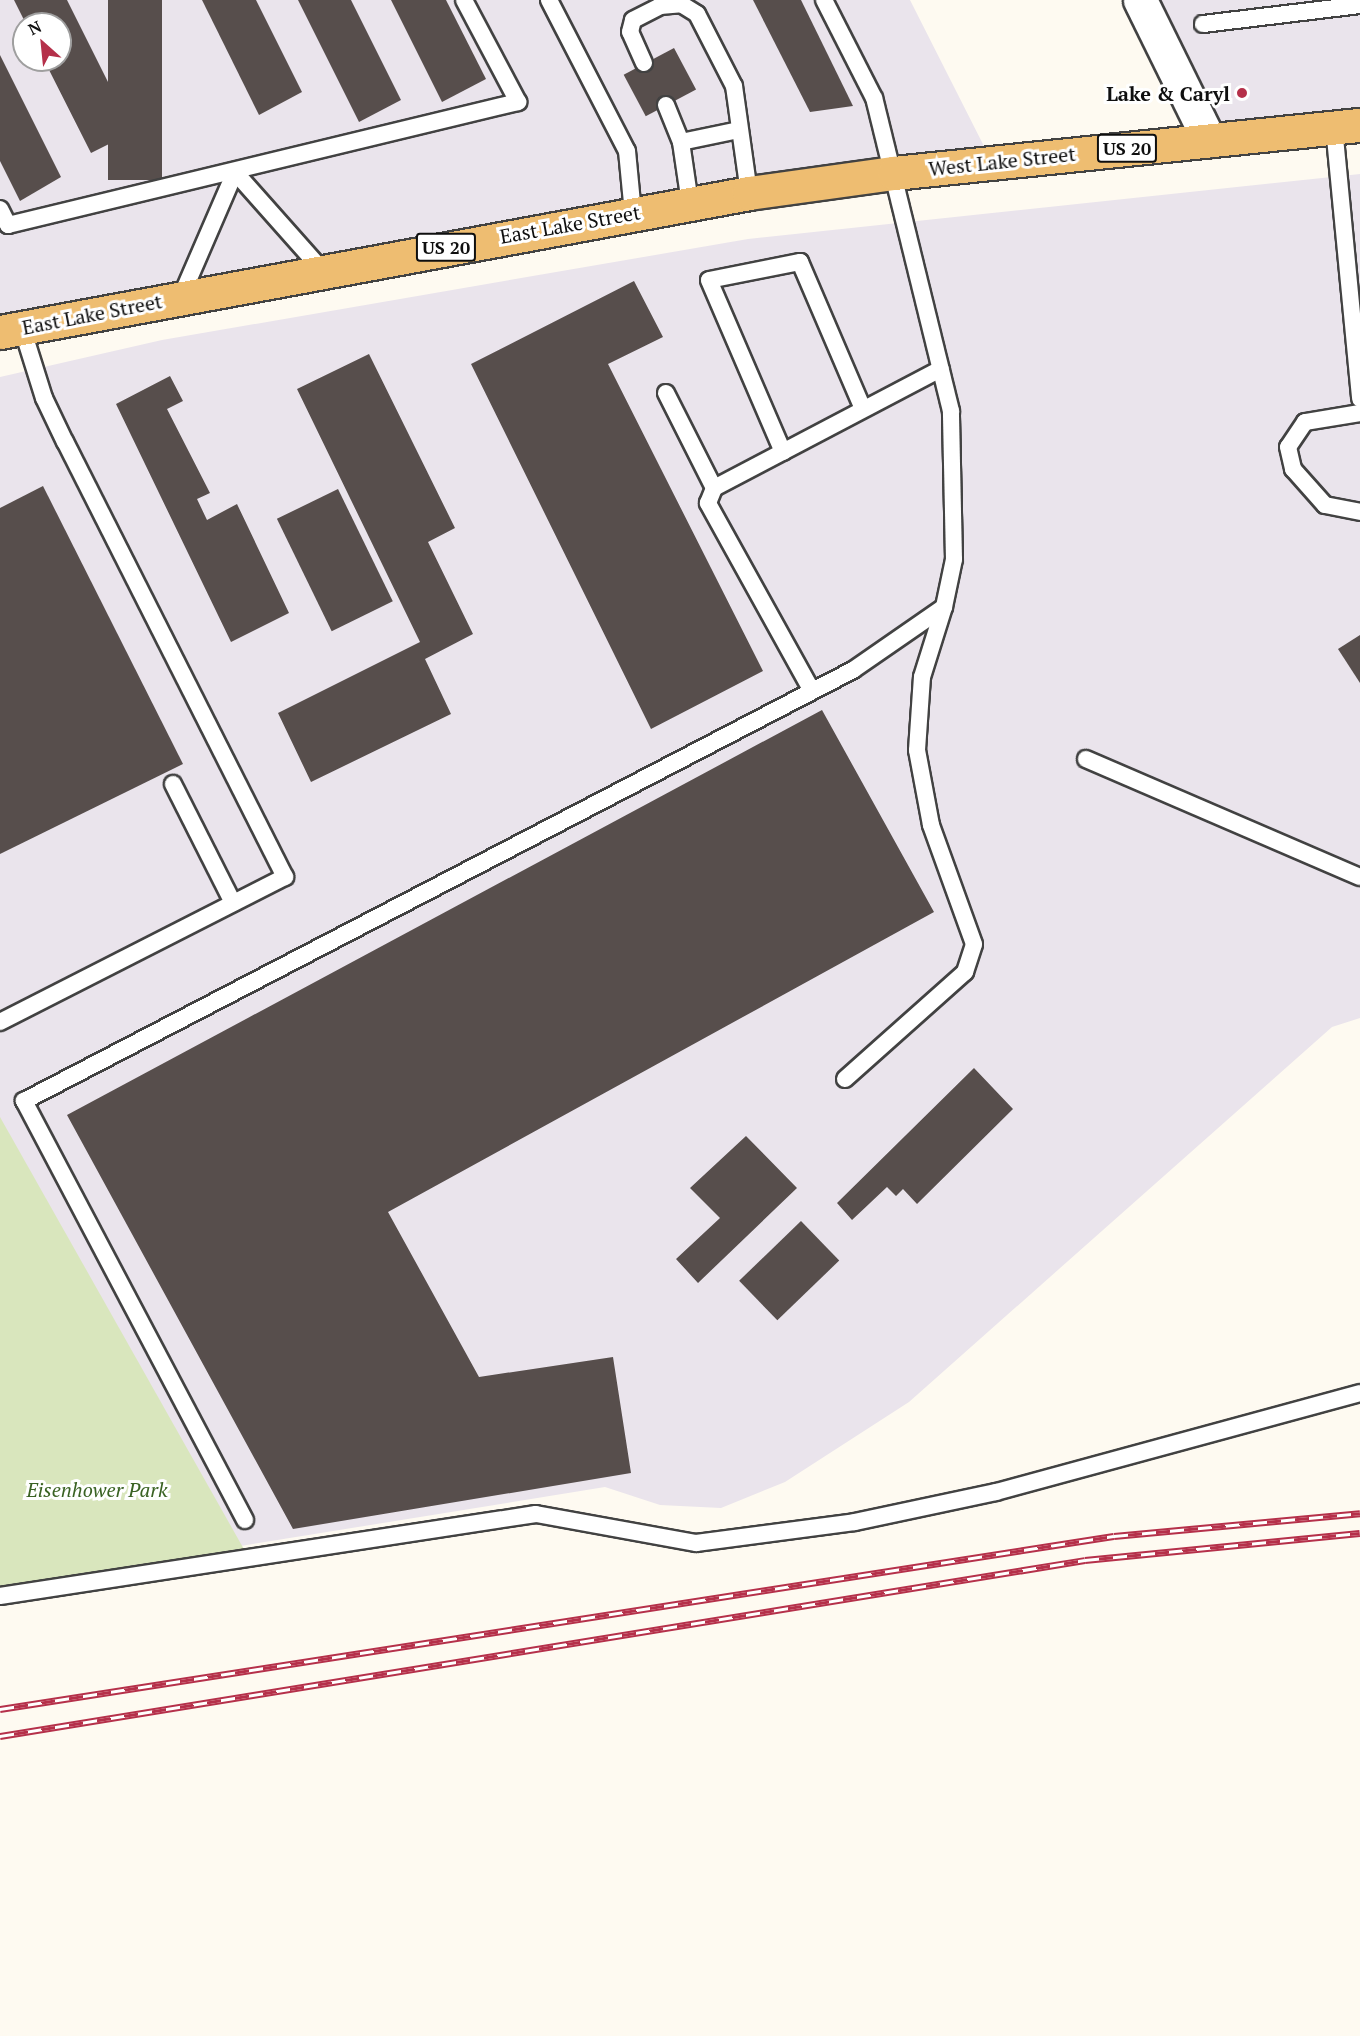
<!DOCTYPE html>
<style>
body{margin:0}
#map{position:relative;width:1360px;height:2036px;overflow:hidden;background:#fefaf1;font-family:"PT Serif",serif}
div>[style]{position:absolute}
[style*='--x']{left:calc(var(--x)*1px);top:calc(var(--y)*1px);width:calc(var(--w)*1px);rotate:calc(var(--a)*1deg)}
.industrial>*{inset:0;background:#eae4ec}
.green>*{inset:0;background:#d9e6bd}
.building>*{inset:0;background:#574e4c;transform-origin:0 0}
.roads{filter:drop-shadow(2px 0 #424242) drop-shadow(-2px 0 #424242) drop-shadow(0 2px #424242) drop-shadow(0 -2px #424242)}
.lane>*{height:16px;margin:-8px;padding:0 8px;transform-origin:8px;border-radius:8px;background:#fff}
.street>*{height:33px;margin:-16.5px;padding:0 16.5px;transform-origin:16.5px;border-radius:16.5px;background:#fff}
.primary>*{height:33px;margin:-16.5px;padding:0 16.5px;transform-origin:16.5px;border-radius:16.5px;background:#eebd71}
.rail>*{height:7px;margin-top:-3.5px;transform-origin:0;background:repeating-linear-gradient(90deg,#fff 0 14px,#b5304a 0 28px);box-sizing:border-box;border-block:2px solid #b5304a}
.dots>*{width:16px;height:16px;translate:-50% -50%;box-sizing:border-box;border:3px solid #fff;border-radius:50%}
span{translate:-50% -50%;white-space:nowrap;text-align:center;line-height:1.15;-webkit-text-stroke:6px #fff;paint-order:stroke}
.shield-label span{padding:2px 4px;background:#fff;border:2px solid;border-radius:4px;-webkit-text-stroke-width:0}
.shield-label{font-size:18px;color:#0f0f0f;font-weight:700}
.poi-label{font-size:20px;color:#0f0f0f;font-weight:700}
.right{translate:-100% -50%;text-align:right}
.street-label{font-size:20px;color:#0f0f0f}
.park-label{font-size:20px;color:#3a6223;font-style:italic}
.north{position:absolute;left:12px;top:12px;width:60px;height:60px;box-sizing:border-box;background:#fff;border:2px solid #9f9f9f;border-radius:50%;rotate:333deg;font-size:16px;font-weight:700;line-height:24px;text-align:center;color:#0f0f0f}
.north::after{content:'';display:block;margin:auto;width:21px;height:27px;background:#b5304a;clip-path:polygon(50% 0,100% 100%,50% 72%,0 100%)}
</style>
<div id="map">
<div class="industrial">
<div style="clip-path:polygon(evenodd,0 0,910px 0,992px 162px,0 333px,0 0,24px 24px,60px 24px,60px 60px,24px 60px,24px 24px)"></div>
<div style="clip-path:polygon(1140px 0,1360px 0,1360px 125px,1209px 140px)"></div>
<div style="clip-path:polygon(1360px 174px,1360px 1018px,1332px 1027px,909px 1402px,785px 1482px,721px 1508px,660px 1505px,605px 1487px,0 1585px,0 377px,162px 340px,748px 239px)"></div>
</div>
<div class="green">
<div style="clip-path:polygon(0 1117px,254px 1567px,0 1605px)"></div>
</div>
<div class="building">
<div style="clip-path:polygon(14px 0,67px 0,133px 132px,91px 153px,44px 60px,60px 60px,60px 24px,26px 24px)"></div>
<div style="left:108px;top:0;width:54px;height:180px"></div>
<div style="clip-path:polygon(202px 0,256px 0,302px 92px,259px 115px)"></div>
<div style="clip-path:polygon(298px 0,351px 0,401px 100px,359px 122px)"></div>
<div style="clip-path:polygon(391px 0,446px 0,486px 79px,442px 102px)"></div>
<div style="clip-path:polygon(753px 0,801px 0,853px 106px,810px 112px)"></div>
<div style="left:674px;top:48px;width:47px;height:57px;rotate:62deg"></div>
<div style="clip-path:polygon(0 55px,61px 177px,20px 201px,0 161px)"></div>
<div style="clip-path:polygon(634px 281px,663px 337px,608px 364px,763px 671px,651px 729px,471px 364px)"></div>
<div style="clip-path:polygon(369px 354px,455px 528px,428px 542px,473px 634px,425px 659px,451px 714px,311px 782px,278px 713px,420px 642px,297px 389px)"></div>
<div style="clip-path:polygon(170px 376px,183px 401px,167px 409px,210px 493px,197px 499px,207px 520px,237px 504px,289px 613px,231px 642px,116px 404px)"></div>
<div style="clip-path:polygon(43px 486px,183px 764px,0 854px,0 508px)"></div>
<div style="left:338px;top:489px;width:125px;height:68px;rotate:64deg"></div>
<div style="clip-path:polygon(1360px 635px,1360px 683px,1338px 649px)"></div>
<div style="clip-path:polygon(822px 710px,934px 912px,388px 1212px,479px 1377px,613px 1357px,631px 1473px,293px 1529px,67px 1115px)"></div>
<div style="clip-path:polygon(974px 1068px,1013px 1109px,917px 1204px,903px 1189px,896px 1196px,887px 1187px,852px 1220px,837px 1203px)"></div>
<div style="clip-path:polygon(746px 1136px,797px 1188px,698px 1283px,676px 1259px,720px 1218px,690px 1188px)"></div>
<div style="left:801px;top:1221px;width:55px;height:86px;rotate:46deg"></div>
</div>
<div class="roads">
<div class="lane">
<div style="--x:549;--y:0;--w:170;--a:62.7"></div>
<div style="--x:627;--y:151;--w:62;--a:84.5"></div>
<div style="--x:1203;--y:24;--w:158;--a:-6.9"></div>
<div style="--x:644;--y:63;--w:34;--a:-114"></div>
<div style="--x:630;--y:32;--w:12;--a:-76"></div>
<div style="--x:633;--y:20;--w:30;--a:-27"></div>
<div style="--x:660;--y:6;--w:21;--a:-5"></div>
<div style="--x:681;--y:4;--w:19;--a:32"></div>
<div style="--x:697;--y:14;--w:81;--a:62.8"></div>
<div style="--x:734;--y:86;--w:108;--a:82"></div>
<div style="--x:666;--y:105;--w:40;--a:68"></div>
<div style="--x:681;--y:142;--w:62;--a:81.6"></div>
<div style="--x:1334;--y:127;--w:273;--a:84.5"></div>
<div style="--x:681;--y:142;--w:59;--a:-11.7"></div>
<div style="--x:0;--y:209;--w:18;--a:63"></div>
<div style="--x:8;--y:225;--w:525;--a:-13.56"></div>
<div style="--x:518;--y:102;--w:115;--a:-117.9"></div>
<div style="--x:181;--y:297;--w:136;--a:-66.6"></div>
<div style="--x:235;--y:172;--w:131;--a:48.4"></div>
<div style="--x:666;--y:393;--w:106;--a:63.2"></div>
<div style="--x:1360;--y:413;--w:56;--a:170.7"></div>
<div style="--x:1305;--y:422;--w:30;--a:124"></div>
<div style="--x:1288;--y:447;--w:23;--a:77"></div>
<div style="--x:1293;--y:469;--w:48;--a:48.4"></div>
<div style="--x:1325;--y:505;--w:36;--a:11"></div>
<div style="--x:783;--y:452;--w:187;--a:-113.3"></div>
<div style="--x:709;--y:280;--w:93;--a:-11.2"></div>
<div style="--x:800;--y:262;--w:158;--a:66.8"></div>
<div style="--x:812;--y:691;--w:215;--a:-119"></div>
<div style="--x:708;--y:503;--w:16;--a:-68"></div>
<div style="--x:714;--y:488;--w:256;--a:-27.7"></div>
<div style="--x:1086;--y:759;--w:298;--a:23.3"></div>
<div style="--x:173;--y:784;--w:133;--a:63.2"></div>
<div style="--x:0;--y:1022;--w:320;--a:-27"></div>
<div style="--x:285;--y:877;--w:487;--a:-116.8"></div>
<div style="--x:65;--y:442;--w:49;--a:-115.5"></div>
<div style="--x:44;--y:398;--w:73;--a:-107.4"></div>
<div style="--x:845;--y:1079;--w:161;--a:-41.7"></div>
<div style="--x:965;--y:972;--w:29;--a:-72"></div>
<div style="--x:974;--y:944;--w:127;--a:-109.9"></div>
<div style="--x:931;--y:825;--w:76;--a:-100.6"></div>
<div style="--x:917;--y:750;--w:73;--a:-86.1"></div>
<div style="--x:922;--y:677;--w:73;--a:-72.6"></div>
<div style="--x:245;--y:1520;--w:474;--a:-117.8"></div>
<div style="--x:24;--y:1101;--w:934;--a:-27.47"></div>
<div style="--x:853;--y:670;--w:111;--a:-34.7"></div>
<div style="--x:944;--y:607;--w:49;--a:-78.2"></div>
<div style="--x:954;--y:559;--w:148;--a:-91.2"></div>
<div style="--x:951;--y:411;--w:322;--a:-103.8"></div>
<div style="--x:874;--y:98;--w:110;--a:-117"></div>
<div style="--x:0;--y:1596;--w:542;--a:-8.7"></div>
<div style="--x:536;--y:1514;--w:163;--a:10.3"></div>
<div style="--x:696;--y:1543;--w:160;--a:-7.5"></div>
<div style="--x:855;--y:1522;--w:144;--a:-12"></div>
<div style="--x:996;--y:1492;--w:377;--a:-15.2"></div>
</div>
<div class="street">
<div style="--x:1140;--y:0;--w:156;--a:63.8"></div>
</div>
<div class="primary">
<div style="--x:0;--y:332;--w:762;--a:-10.51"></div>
<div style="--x:749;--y:193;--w:146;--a:-7.9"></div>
<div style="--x:894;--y:173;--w:468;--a:-5.9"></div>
</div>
</div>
<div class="rail">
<div style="--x:0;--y:1709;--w:1127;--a:-8.83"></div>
<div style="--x:1114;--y:1536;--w:247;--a:-5.3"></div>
<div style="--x:0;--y:1736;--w:1099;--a:-9.21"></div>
<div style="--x:1085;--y:1560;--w:276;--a:-5.6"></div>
</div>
<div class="dots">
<div style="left:1242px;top:93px;background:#b5304a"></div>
</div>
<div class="shield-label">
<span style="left:1127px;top:148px">US 20</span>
<span style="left:446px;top:247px">US 20</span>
</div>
<div class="poi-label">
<span class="right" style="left:1230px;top:93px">Lake &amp; Caryl</span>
</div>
<div class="street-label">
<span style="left:1002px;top:161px;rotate:-6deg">West Lake Street</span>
<span style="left:570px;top:224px;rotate:-10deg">East Lake Street</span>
<span style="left:92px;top:314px;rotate:-11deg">East Lake Street</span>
</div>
<div class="park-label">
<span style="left:97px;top:1489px">Eisenhower Park</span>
</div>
<div class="north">N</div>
</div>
